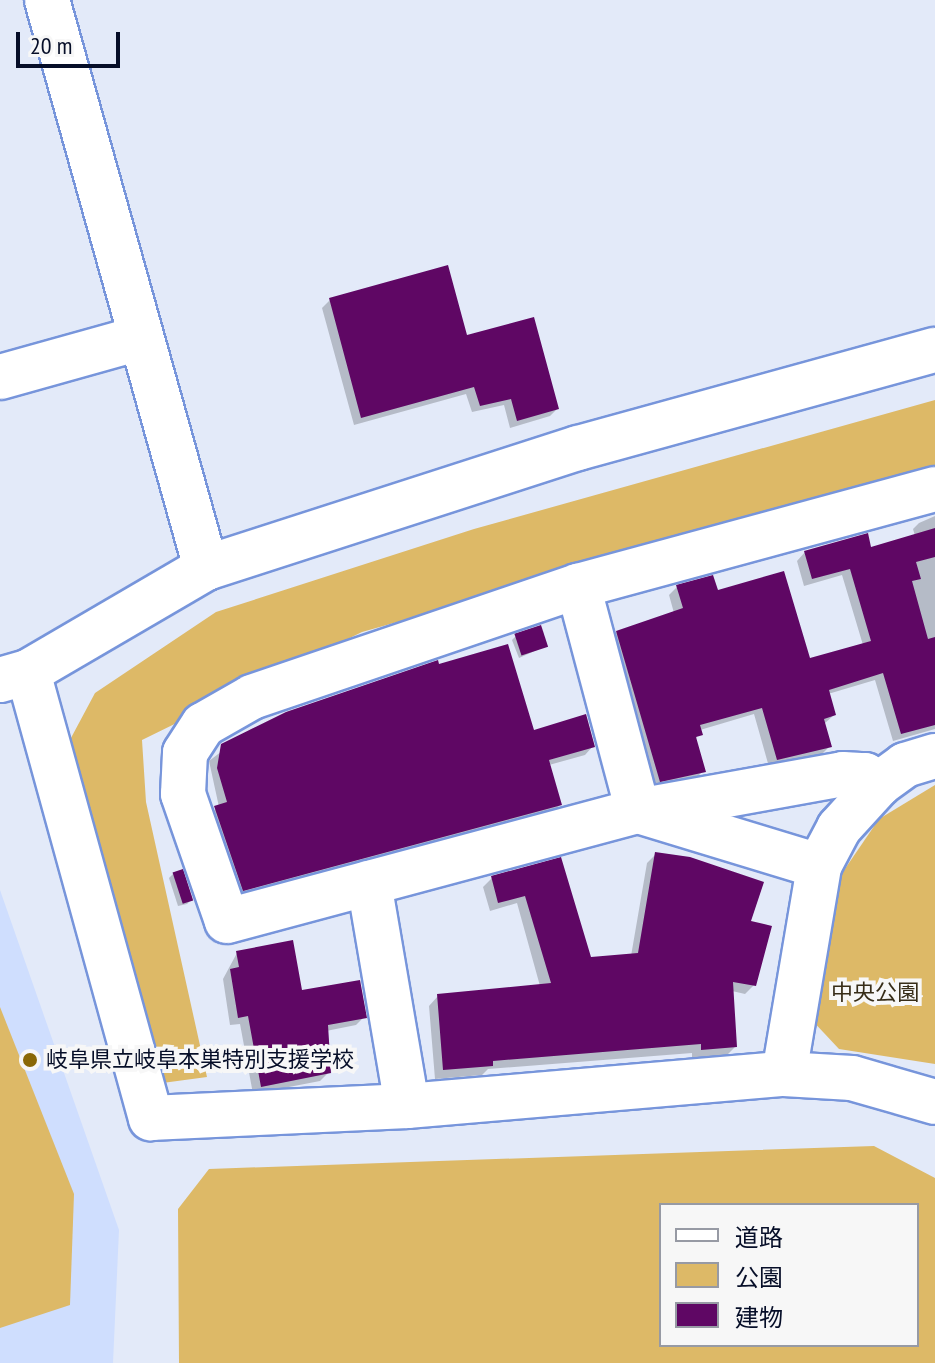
<!DOCTYPE html>
<meta charset="utf-8">
<style>
body{margin:0}
#map{position:relative;width:935px;height:1363px;overflow:hidden;background:#e3eaf9;font-family:"PT Sans Narrow","Noto Sans JP",sans-serif}
div>[style]{position:absolute}
[style*='--x']{left:calc(var(--x)*1px);top:calc(var(--y)*1px);width:calc(var(--w)*1px);rotate:calc(var(--a)*1deg)}
.built>*{inset:0;background:#cfdefe}
.green>*{inset:0;background:#ddb967}
.shadow>*{inset:0;background:#0003}
.building>*{inset:0;background:#5f0764;transform-origin:0 0}
.roads{filter:drop-shadow(2px 0 #7795db) drop-shadow(-2px 0 #7795db) drop-shadow(0 2px #7795db) drop-shadow(0 -2px #7795db)}
.minor>*{height:44px;margin:-22px;padding:0 22px;transform-origin:22px;border-radius:22px;background:#fff}
.dots>*{width:22px;height:22px;translate:-50% -50%;box-sizing:border-box;border:4px solid #f7f7f7;border-radius:50%}
span{translate:-50% -50%;white-space:nowrap;text-align:center;line-height:1.15;-webkit-text-stroke:8px #f7f7f7;paint-order:stroke}
.park-label{font-size:22px;color:#372d18}
.poi-label{font-size:22px;color:#060e28}
.left{translate:0 -50%;text-align:left}
.legend{position:absolute;left:659px;top:1203px;width:260px;height:144px;box-sizing:border-box;background:#f7f7f7;border:2px solid #979aa4;margin:0;padding:10px 14px;list-style:none;font-size:24px;color:#060e28}
.legend li{display:flex;align-items:center;gap:16px;height:40px}
.legend b{width:40px;border:2px solid #979aa4}
.scale{position:absolute;left:16px;top:32px;width:104px;height:36px;box-sizing:border-box;border:4px solid #060e28;border-top:0;padding-left:10px;font-size:24px;line-height:28px;white-space:nowrap;color:#060e28;-webkit-text-stroke:6px #f7f7f7;paint-order:stroke}
</style>
<div id="map">
<div class="built">
<div style="clip-path:polygon(0 890px,119px 1230px,113px 1363px,0 1363px)"></div>
</div>
<div class="green">
<div style="clip-path:polygon(935px 400px,935px 469px,362px 632px,142px 740px,146px 802px,207px 1077px,155px 1084px,64px 751px,95px 693px,216px 612px,474px 529px)"></div>
<div style="clip-path:polygon(935px 785px,935px 1064px,839px 1049px,809px 1017px,838px 879px,879px 819px)"></div>
<div style="clip-path:polygon(0 1007px,74px 1194px,70px 1305px,0 1328px)"></div>
<div style="clip-path:polygon(evenodd,874px 1146px,935px 1178px,935px 1363px,179px 1363px,178px 1209px,209px 1169px,874px 1146px,661px 1205px,917px 1205px,917px 1345px,661px 1345px,661px 1205px)"></div>
</div>
<div class="shadow">
<div style="clip-path:polygon(330px 300px,466px 338px,557px 409px,550px 416px,510px 428px,504px 405px,472px 412px,466px 394px,354px 425px,322px 308px)"></div>
<div style="clip-path:polygon(935px 516px,935px 729px,893px 741px,875px 680px,828px 694px,834px 715px,824px 724px,830px 746px,822px 754px,769px 767px,754px 714px,700px 730px,695px 741px,703px 771px,695px 779px,652px 789px,609px 641px,617px 632px,674px 613px,669px 595px,677px 587px,716px 593px,809px 661px,863px 645px,842px 575px,804px 586px,797px 561px,805px 552px,869px 550px,915px 536px,913px 529px,919px 523px,928px 541px,919px 523px)"></div>
<div style="clip-path:polygon(516px 636px,546px 646px,519px 658px,512px 640px)"></div>
<div style="clip-path:polygon(437px 663px,533px 732px,593px 746px,585px 755px,549px 765px,560px 805px,552px 813px,235px 898px,207px 816px,219px 807px,209px 761px,251px 729px)"></div>
<div style="clip-path:polygon(656px 854px,748px 922px,754px 985px,745px 994px,732px 991px,735px 1047px,726px 1056px,692px 1058px,692px 1053px,488px 1069px,482px 1075px,435px 1079px,429px 1006px,438px 996px,540px 986px,517px 903px,490px 911px,483px 887px,492px 878px,560px 860px,589px 959px,631px 956px,647px 863px)"></div>
<div style="clip-path:polygon(173px 874px,191px 900px,187px 904px,178px 906px,169px 878px)"></div>
<div style="clip-path:polygon(237px 953px,301px 993px,364px 1017px,356px 1025px,326px 1031px,329px 1072px,320px 1081px,253px 1094px,240px 1024px,230px 1025px,223px 979px)"></div>
</div>
<div class="building">
<div style="clip-path:polygon(448px 265px,467px 335px,534px 317px,559px 409px,517px 421px,511px 399px,480px 406px,474px 387px,361px 418px,329px 298px)"></div>
<div style="clip-path:polygon(935px 528px,935px 557px,916px 562px,921px 579px,912px 581px,928px 639px,935px 637px,935px 725px,901px 734px,883px 673px,829px 690px,836px 715px,824px 719px,832px 747px,777px 760px,762px 708px,700px 725px,703px 735px,696px 737px,706px 772px,660px 782px,616px 631px,683px 608px,676px 585px,713px 575px,718px 590px,784px 571px,810px 658px,871px 641px,850px 569px,812px 579px,804px 551px,868px 533px,871px 547px)"></div>
<div style="left:541px;top:625px;width:23px;height:28px;rotate:72deg"></div>
<div style="clip-path:polygon(508px 644px,534px 730px,586px 714px,595px 747px,549px 760px,562px 805px,243px 891px,214px 806px,227px 802px,217px 768px,221px 744px,286px 712px,438px 660px,439px 664px)"></div>
<div style="clip-path:polygon(655px 852px,690px 857px,764px 882px,751px 921px,772px 926px,756px 986px,733px 982px,737px 1047px,701px 1050px,701px 1044px,493px 1061px,493px 1066px,443px 1070px,437px 994px,551px 983px,525px 896px,498px 903px,491px 876px,561px 857px,591px 957px,638px 953px)"></div>
<div style="left:183px;top:869px;width:33px;height:11px;rotate:72deg"></div>
<div style="clip-path:polygon(293px 940px,302px 990px,360px 980px,367px 1018px,328px 1025px,331px 1073px,261px 1087px,248px 1016px,238px 1018px,230px 969px,239px 967px,236px 951px)"></div>
</div>
<div class="roads">
<div class="minor">
<div style="--x:47;--y:0;--w:590;--a:74.36"></div>
<div style="--x:0;--y:377;--w:145;--a:-15.6"></div>
<div style="--x:578;--y:586;--w:344;--a:161.2"></div>
<div style="--x:252;--y:697;--w:56;--a:150.3"></div>
<div style="--x:203;--y:725;--w:33;--a:123"></div>
<div style="--x:185;--y:753;--w:41;--a:92.8"></div>
<div style="--x:183;--y:794;--w:134;--a:70.9"></div>
<div style="--x:227;--y:921;--w:425;--a:-15"></div>
<div style="--x:638;--y:811;--w:208;--a:-10.2"></div>
<div style="--x:843;--y:774;--w:22;--a:3"></div>
<div style="--x:865;--y:775;--w:17;--a:33"></div>
<div style="--x:28;--y:672;--w:463;--a:74.6"></div>
<div style="--x:151;--y:1118;--w:256;--a:-2.7"></div>
<div style="--x:407;--y:1106;--w:378;--a:-4.9"></div>
<div style="--x:784;--y:1074;--w:68;--a:3.4"></div>
<div style="--x:852;--y:1078;--w:86;--a:16.1"></div>
<div style="--x:0;--y:680;--w:29;--a:-16"></div>
<div style="--x:28;--y:672;--w:206;--a:-30.3"></div>
<div style="--x:206;--y:568;--w:391;--a:-17.9"></div>
<div style="--x:578;--y:448;--w:370;--a:-15.4"></div>
<div style="--x:819;--y:866;--w:189;--a:-163.1"></div>
<div style="--x:638;--y:811;--w:233;--a:-104.9"></div>
<div style="--x:578;--y:586;--w:370;--a:-15.2"></div>
<div style="--x:369;--y:883;--w:226;--a:80.3"></div>
<div style="--x:784;--y:1074;--w:211;--a:-80.4"></div>
<div style="--x:819;--y:866;--w:43;--a:-62.2"></div>
<div style="--x:839;--y:828;--w:59;--a:-47.7"></div>
<div style="--x:879;--y:784;--w:32;--a:-36"></div>
<div style="--x:905;--y:765;--w:31;--a:-17"></div>
</div>
</div>
<div class="dots">
<div style="left:30px;top:1060px;background:#8a6806"></div>
</div>
<div class="park-label">
<span style="left:875px;top:993px">中央公園</span>
</div>
<div class="poi-label">
<span class="left" style="left:46px;top:1060px">岐阜県立岐阜本巣特別支援学校</span>
</div>
<ul class="legend">
<li><b style="height:10px;background:#fff"></b>道路</li>
<li><b style="height:22px;background:#ddb967"></b>公園</li>
<li><b style="height:22px;background:#5f0764"></b>建物</li>
</ul>
<div class="scale">20 m</div>
</div>
